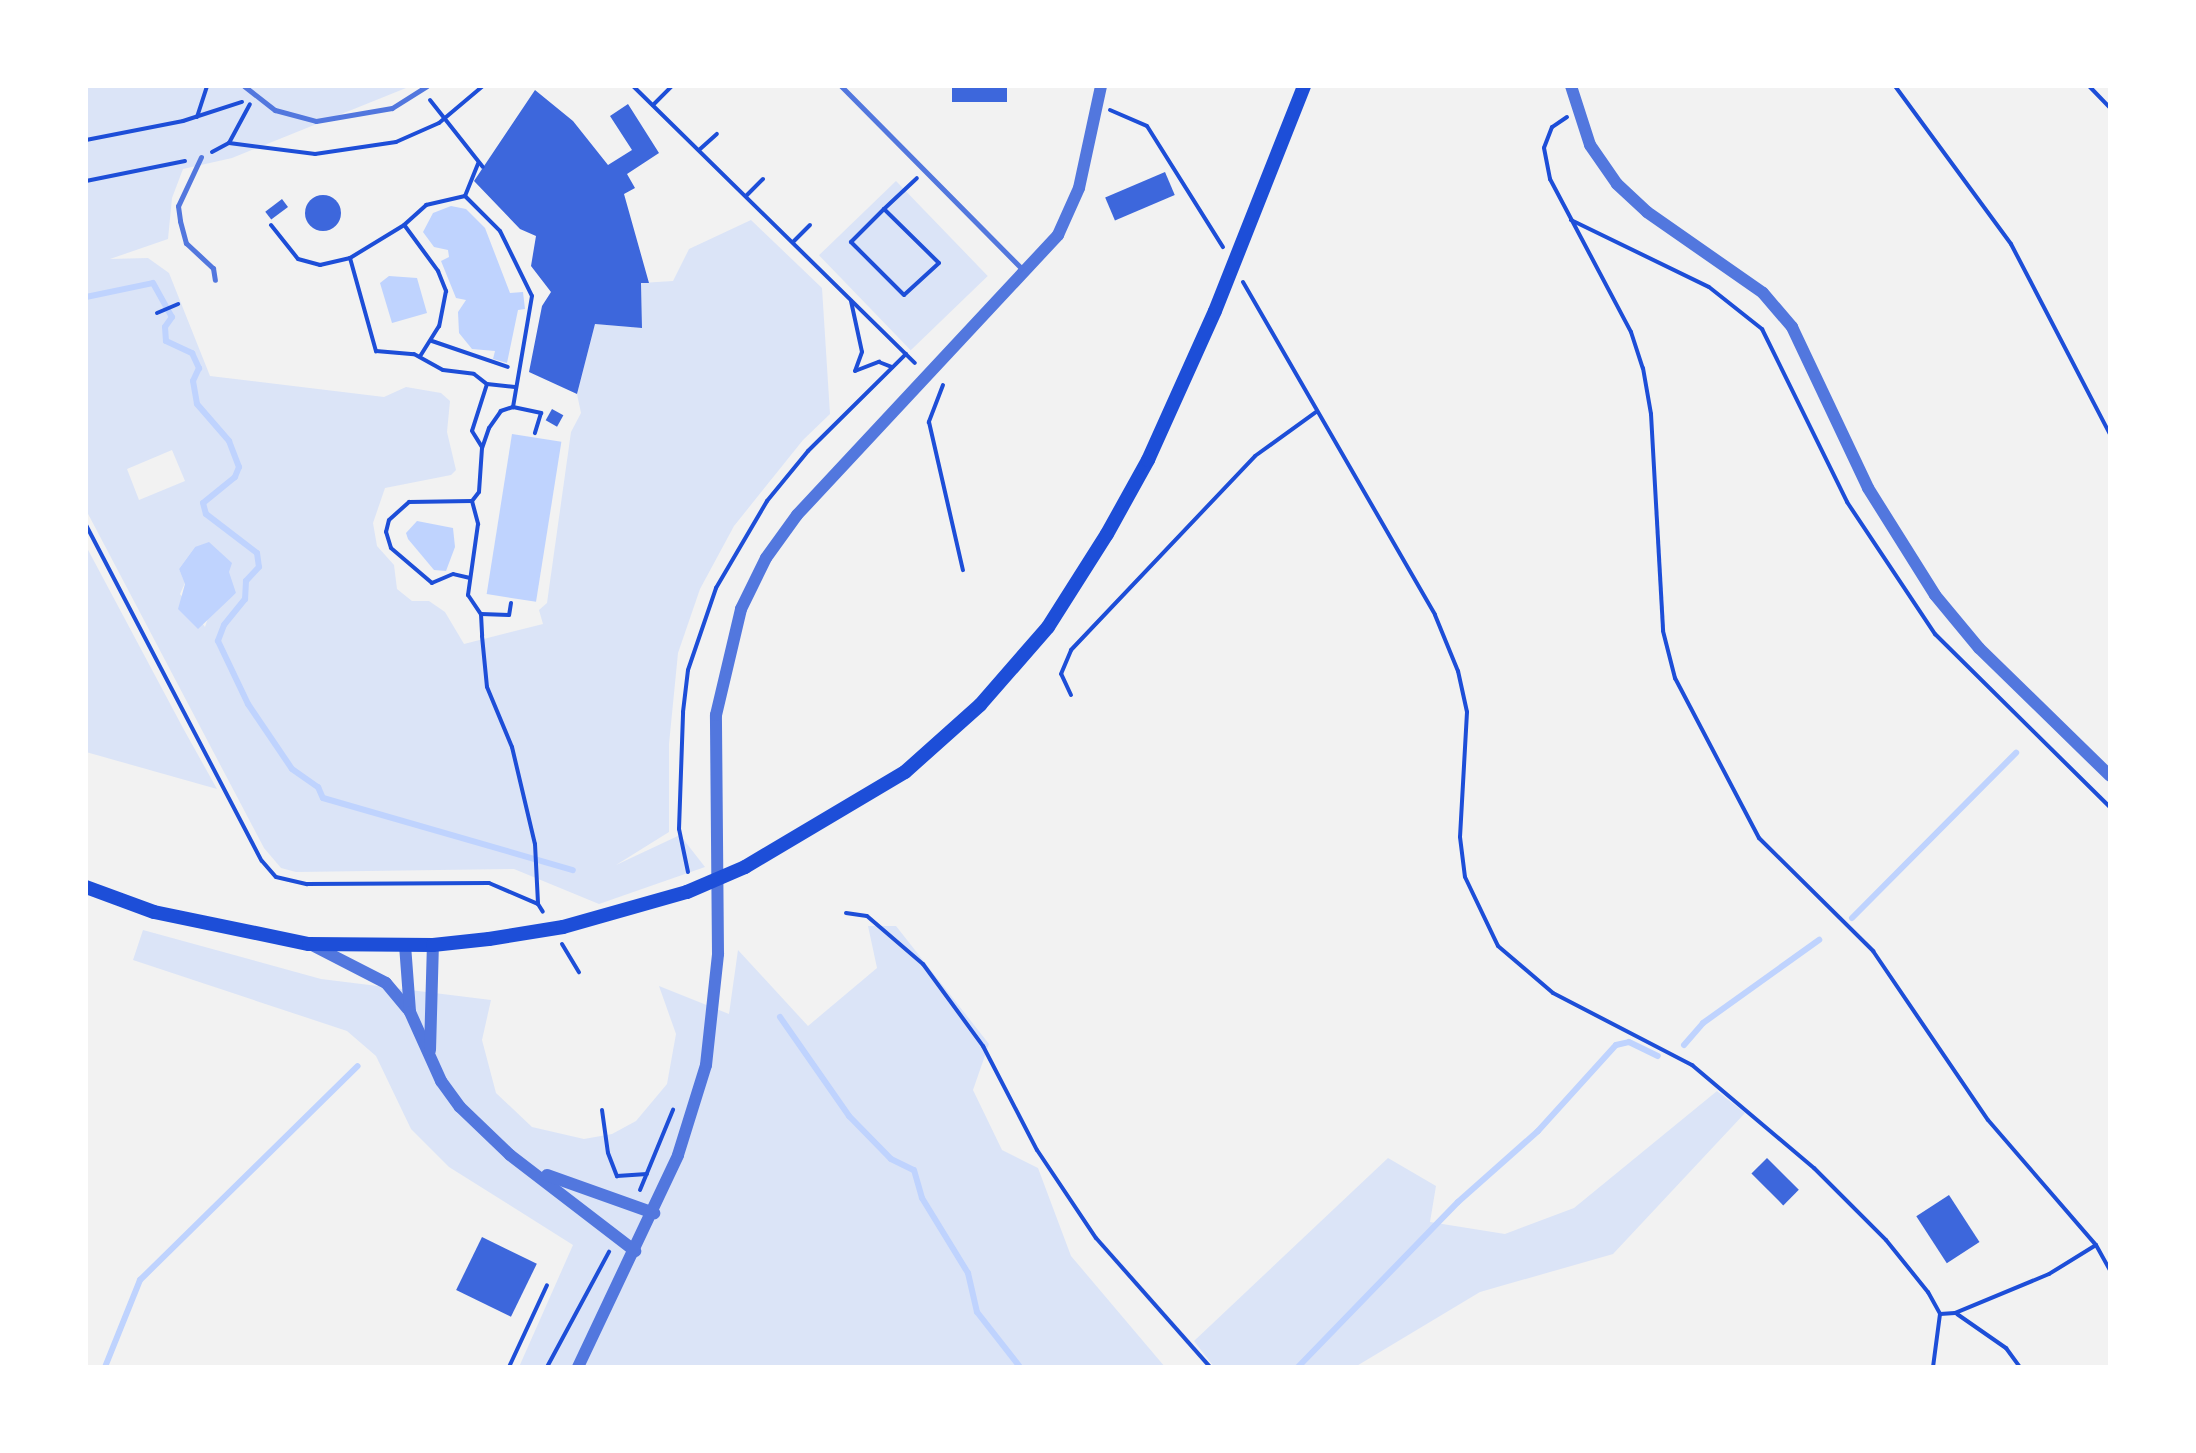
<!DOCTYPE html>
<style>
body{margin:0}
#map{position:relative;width:2196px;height:1453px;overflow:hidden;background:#f2f2f2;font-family:Montserrat,sans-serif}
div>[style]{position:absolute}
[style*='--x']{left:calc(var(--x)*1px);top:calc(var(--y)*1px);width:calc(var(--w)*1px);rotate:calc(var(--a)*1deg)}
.green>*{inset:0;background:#dbe4f7;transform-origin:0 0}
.water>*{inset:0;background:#bfd3fe;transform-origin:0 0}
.stream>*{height:6px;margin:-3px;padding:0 3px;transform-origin:3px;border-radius:3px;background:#bfd3fe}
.building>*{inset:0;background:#3d67dc;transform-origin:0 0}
.round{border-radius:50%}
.path>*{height:4px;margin:-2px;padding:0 2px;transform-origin:2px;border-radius:2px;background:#1d4ed8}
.service>*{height:5px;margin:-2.5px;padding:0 2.5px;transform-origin:2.5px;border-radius:2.5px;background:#5277de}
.tertiary>*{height:12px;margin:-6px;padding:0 6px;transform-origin:6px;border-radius:6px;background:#5277de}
.secondary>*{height:14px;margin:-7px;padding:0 7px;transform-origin:7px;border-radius:7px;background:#1d4ed8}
span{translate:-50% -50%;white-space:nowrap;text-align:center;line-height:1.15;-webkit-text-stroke:8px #fff;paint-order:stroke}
.frame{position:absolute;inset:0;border:88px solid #fff;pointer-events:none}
</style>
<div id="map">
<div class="green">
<div style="clip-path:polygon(evenodd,86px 86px,411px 86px,232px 158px,183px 169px,172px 198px,168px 239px,110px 259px,148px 258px,169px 273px,210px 376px,384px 397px,406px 387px,441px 393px,450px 401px,447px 432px,456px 470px,451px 475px,385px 488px,373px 523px,377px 546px,394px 565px,397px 589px,412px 601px,429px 601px,445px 612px,464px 644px,543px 624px,539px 610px,547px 603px,571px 432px,581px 413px,577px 394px,595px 324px,642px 328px,641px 283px,673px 281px,689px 249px,751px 220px,822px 288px,830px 414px,803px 440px,734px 526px,700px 589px,678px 653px,669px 744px,669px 832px,616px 865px,680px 835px,705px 867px,599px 904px,514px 869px,296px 872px,281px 868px,264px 848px,86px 510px,86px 86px,172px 450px,185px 481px,139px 500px,127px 469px,172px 450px,86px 86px,195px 547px,236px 593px,209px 615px,205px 627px,180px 594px,185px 583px,179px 569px,195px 547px)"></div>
<div style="left:896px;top:181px;width:132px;height:107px;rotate:46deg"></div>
<div style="clip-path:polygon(86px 546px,183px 728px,217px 789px,86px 752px)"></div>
<div style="clip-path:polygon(868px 926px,896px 926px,989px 1044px,973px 1090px,1002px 1150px,1038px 1168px,1071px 1256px,1165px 1367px,519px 1367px,573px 1245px,449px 1167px,411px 1129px,376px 1056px,347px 1031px,133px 960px,143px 930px,321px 979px,491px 1000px,482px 1040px,496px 1093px,532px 1127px,584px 1139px,612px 1134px,636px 1121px,667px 1084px,676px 1034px,659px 986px,729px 1014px,738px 950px,808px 1026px,877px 968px)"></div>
<div style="clip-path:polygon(1717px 1091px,1745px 1113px,1613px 1254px,1480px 1292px,1355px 1367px,1214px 1367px,1194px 1341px,1388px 1158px,1436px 1186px,1430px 1222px,1505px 1234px,1574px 1208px)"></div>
</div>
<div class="water">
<div style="clip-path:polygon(451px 206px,466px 209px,485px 228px,510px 293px,523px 292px,525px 309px,518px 310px,507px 363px,493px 359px,495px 351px,472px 349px,459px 333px,458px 312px,466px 300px,456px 298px,441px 261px,449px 257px,448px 250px,434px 247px,423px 232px,433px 213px)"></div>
<div style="clip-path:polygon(389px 276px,417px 278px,427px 313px,392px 323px,380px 283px)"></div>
<div style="left:512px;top:434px;width:50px;height:162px;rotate:9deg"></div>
<div style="clip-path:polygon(417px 521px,453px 528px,455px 547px,446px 571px,434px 570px,408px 539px,406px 533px)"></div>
<div style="clip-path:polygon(209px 542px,232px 563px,229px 572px,236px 593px,198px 629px,178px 609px,185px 584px,179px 569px,195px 547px)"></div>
</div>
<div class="stream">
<div style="--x:86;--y:297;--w:68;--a:-11.8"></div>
<div style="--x:153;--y:283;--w:39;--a:61"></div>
<div style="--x:172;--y:317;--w:12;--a:125"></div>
<div style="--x:165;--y:327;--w:14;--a:86"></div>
<div style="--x:166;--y:341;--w:29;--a:25"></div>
<div style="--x:192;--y:353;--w:17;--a:65"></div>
<div style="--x:199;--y:368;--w:14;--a:115"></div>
<div style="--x:193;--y:381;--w:23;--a:80"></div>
<div style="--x:197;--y:404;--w:49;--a:49.1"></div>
<div style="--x:229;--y:441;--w:28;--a:69"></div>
<div style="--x:239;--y:467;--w:11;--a:112"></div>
<div style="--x:235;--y:477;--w:41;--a:140.9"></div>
<div style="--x:203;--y:503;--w:11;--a:75"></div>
<div style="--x:206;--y:514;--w:64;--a:37.4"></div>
<div style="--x:257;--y:553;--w:14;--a:82"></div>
<div style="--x:259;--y:567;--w:19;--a:133"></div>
<div style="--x:246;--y:581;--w:18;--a:93"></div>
<div style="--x:245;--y:599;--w:33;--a:129"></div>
<div style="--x:224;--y:625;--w:17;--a:111"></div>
<div style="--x:218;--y:641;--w:70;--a:64.5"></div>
<div style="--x:248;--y:704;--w:78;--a:55.9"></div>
<div style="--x:292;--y:769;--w:32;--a:35"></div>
<div style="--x:318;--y:787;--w:12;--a:66"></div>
<div style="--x:323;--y:798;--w:260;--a:16.1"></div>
<div style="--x:1852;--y:918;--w:233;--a:-45.2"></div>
<div style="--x:780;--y:1017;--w:121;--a:55.1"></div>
<div style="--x:849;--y:1116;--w:60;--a:45.7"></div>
<div style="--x:891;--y:1159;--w:25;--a:26"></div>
<div style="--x:914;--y:1170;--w:29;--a:74"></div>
<div style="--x:922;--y:1198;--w:88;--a:58.5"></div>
<div style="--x:968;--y:1273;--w:40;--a:77"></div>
<div style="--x:977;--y:1312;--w:70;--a:52"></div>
<div style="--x:1684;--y:1045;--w:29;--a:-49"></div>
<div style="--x:1703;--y:1023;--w:143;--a:-35.6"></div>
<div style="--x:105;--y:1367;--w:94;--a:-68.1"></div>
<div style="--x:140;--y:1280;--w:305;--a:-44.5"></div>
<div style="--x:1298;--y:1367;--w:230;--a:-45.9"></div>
<div style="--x:1458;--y:1202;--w:107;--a:-41.6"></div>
<div style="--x:1538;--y:1131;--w:116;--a:-47.8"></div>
<div style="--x:1616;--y:1045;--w:13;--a:-13"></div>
<div style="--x:1629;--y:1042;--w:32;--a:26"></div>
</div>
<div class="building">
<div style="left:952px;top:86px;width:55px;height:16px"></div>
<div style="clip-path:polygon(535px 90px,573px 121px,608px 165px,632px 150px,610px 116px,628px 104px,659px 153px,627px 174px,635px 188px,624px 194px,649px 283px,641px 283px,642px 328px,595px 324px,577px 394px,529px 372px,542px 306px,551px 292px,531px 266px,536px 236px,520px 229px,474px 181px)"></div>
<div style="left:1165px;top:172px;width:25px;height:65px;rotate:67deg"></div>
<div class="round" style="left:305px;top:195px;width:36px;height:36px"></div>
<div style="left:282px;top:199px;width:10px;height:21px;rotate:53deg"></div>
<div style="left:552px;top:409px;width:13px;height:13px;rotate:29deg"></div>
<div style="left:1767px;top:1158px;width:45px;height:22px;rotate:45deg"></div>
<div style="left:1949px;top:1195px;width:56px;height:39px;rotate:57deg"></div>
<div style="left:482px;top:1237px;width:61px;height:59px;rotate:26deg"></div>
</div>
<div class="path">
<div style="--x:633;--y:86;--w:395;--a:44.5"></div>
<div style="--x:1895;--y:86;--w:196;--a:53.7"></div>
<div style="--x:2011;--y:244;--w:214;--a:62.5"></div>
<div style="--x:2089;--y:86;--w:30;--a:46"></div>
<div style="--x:430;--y:100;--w:85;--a:51.7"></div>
<div style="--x:653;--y:105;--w:27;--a:-45"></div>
<div style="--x:1110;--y:110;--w:40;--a:23.4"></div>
<div style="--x:1147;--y:126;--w:143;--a:57.9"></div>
<div style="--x:197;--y:117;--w:33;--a:-72"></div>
<div style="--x:1567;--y:117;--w:18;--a:146"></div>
<div style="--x:1552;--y:127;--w:22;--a:111"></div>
<div style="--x:1544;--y:148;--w:32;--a:79"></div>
<div style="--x:1550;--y:179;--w:173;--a:62.1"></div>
<div style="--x:1631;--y:332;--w:38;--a:72"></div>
<div style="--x:1643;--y:368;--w:47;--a:80.1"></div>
<div style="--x:1651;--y:414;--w:217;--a:86.8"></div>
<div style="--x:1663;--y:631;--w:49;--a:75.7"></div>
<div style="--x:1675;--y:678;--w:181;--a:62.3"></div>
<div style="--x:1759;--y:838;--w:161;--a:44.7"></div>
<div style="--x:1873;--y:951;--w:204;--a:55.8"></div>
<div style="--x:1988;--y:1120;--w:165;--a:49.2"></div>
<div style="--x:2096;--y:1245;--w:55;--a:148.3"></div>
<div style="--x:2049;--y:1274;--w:102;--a:157.5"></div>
<div style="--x:1955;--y:1313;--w:15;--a:176"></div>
<div style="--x:86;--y:140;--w:99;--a:-11.1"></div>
<div style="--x:183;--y:121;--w:62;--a:-17.9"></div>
<div style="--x:229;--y:143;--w:87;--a:7.3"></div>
<div style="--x:315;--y:154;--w:82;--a:-8.4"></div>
<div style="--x:396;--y:142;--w:47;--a:-23.8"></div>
<div style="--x:439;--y:123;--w:57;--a:-40.1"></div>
<div style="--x:699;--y:150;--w:24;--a:-42"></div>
<div style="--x:212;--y:152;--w:19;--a:-28"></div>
<div style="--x:229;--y:143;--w:44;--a:-61.7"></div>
<div style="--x:86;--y:181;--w:101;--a:-11.4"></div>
<div style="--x:465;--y:196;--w:49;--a:45"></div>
<div style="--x:500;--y:231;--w:72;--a:63.8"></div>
<div style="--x:532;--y:296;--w:113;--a:99.7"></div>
<div style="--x:513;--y:407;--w:13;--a:162"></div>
<div style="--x:501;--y:411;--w:21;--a:125"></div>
<div style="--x:489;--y:428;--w:21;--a:109"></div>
<div style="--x:482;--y:448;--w:44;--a:93.9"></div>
<div style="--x:479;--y:492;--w:11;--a:128"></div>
<div style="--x:472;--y:501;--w:24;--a:75"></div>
<div style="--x:478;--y:524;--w:72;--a:98"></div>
<div style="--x:468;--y:595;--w:23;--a:56"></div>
<div style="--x:746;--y:196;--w:24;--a:-45"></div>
<div style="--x:884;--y:209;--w:77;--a:44.5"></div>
<div style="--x:939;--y:263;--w:47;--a:137.6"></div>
<div style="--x:904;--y:295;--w:75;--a:-135"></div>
<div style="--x:851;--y:242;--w:47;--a:-45"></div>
<div style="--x:884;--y:209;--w:45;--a:-43.2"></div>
<div style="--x:1571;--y:220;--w:153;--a:25.9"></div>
<div style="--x:1709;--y:287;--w:68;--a:38.4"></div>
<div style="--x:1762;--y:329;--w:193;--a:63.8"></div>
<div style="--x:1847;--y:502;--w:159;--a:56.3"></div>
<div style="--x:1935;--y:634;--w:246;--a:44.7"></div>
<div style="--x:271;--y:225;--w:43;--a:51.5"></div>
<div style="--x:298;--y:259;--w:23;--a:15"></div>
<div style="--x:320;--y:265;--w:31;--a:-13"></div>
<div style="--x:350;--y:258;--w:63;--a:-31.4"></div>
<div style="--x:404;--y:225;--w:30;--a:-42"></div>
<div style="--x:426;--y:205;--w:40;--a:-13"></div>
<div style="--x:465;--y:196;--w:35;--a:-68"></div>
<div style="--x:405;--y:226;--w:56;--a:53.7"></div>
<div style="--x:438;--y:271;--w:22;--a:68"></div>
<div style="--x:446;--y:291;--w:36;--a:101"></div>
<div style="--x:439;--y:326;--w:36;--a:122"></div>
<div style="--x:793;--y:242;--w:24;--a:-45"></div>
<div style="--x:350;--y:258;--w:97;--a:74.4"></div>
<div style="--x:376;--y:351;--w:38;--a:5"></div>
<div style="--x:414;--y:354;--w:33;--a:29"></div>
<div style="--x:443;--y:370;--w:31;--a:7"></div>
<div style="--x:474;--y:374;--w:16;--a:38"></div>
<div style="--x:487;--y:384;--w:49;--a:107.7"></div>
<div style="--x:472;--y:431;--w:19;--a:58"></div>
<div style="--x:1243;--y:282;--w:384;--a:60"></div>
<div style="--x:1435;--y:615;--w:61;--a:67.7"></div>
<div style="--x:1458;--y:671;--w:42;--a:77.6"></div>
<div style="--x:1467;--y:712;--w:125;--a:93.2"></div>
<div style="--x:1460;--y:837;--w:40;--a:82.9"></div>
<div style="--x:1465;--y:877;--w:76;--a:64.4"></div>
<div style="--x:1498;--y:946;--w:72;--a:40.5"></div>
<div style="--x:1553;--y:993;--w:157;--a:27.4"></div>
<div style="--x:1692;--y:1065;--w:160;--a:40.2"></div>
<div style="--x:1814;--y:1168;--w:102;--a:45"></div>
<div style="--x:1886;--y:1240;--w:67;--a:51.1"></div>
<div style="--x:1928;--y:1292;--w:25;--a:61"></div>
<div style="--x:1940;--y:1314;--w:53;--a:97.5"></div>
<div style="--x:851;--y:301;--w:52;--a:77.8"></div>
<div style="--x:862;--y:352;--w:20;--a:110"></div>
<div style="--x:855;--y:371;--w:26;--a:-21"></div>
<div style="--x:879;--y:362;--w:14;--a:21"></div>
<div style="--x:157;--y:313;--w:23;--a:-23"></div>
<div style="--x:432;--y:341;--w:80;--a:18.9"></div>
<div style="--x:487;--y:384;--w:28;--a:6"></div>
<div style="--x:943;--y:385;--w:40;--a:111"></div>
<div style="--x:929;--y:422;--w:152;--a:77.1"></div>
<div style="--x:513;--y:407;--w:29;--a:12"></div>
<div style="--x:541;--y:413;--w:21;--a:107"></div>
<div style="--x:86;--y:525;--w:379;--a:62.4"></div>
<div style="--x:262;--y:861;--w:21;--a:49"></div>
<div style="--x:276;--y:877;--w:32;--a:13"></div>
<div style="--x:307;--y:884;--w:182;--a:-0.3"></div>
<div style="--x:489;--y:883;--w:53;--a:23.2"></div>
<div style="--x:538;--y:904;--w:9;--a:58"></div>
<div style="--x:470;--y:578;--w:17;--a:-167"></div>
<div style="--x:453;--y:574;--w:23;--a:157"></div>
<div style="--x:432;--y:583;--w:54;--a:-139.5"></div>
<div style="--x:391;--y:548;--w:17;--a:-107"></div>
<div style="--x:386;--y:532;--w:12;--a:-76"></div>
<div style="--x:389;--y:520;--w:27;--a:-42"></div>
<div style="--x:409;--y:502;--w:63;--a:-0.9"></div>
<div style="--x:511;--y:603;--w:12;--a:99"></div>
<div style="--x:509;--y:615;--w:28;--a:-178"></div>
<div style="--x:481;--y:614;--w:22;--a:87"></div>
<div style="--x:482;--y:636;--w:51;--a:84.4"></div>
<div style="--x:487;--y:687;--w:65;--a:67.4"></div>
<div style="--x:512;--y:747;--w:100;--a:76.7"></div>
<div style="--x:535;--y:844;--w:60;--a:87.1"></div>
<div style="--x:1071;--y:695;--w:23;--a:-115"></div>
<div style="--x:1061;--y:674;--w:26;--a:-67"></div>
<div style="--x:1071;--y:650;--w:267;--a:-46.5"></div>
<div style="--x:1255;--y:456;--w:75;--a:-35.8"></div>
<div style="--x:688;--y:872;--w:44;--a:-101.8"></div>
<div style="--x:679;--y:829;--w:117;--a:-88"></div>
<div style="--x:683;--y:712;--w:42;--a:-83.2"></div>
<div style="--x:688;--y:670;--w:87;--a:-71.1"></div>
<div style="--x:716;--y:588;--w:101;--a:-59.6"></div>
<div style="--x:767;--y:501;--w:65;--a:-50.6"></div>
<div style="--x:808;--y:451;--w:138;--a:-44.7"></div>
<div style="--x:846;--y:913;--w:21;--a:8"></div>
<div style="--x:867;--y:916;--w:74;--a:40.6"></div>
<div style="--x:923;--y:964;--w:102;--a:53.8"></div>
<div style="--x:983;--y:1046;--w:117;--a:62.6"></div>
<div style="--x:1037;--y:1150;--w:106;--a:56.2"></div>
<div style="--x:1096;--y:1238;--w:172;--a:48.5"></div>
<div style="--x:562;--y:944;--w:33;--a:59"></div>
<div style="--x:602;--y:1110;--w:43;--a:82.1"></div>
<div style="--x:608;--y:1153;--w:25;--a:69"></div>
<div style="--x:617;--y:1176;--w:30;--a:-4"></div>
<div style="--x:640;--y:1190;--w:87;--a:-67.6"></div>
<div style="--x:2096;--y:1245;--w:29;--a:61"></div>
<div style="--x:1957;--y:1314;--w:60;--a:34.8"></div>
<div style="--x:2006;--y:1348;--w:24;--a:54"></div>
<div style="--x:509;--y:1367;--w:90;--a:-65.1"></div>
<div style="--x:547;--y:1367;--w:131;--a:-61.7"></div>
</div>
<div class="service">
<div style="--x:244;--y:86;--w:39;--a:38"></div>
<div style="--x:275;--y:110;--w:42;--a:15"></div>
<div style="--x:316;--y:121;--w:77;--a:-9.7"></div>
<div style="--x:392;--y:108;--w:41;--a:-32.2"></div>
<div style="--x:841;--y:86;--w:259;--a:45.3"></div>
<div style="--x:201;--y:157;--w:54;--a:115.1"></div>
<div style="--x:178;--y:206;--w:15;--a:82"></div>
<div style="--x:180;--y:221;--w:23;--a:75"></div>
<div style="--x:186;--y:243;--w:37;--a:43"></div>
<div style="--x:213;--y:268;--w:12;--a:81"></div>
</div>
<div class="tertiary">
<div style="--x:1571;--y:86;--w:62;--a:72.1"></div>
<div style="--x:1590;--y:145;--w:47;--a:55.3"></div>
<div style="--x:1617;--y:184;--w:41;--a:43"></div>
<div style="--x:1647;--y:212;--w:141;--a:34.9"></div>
<div style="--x:1763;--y:293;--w:45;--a:49.5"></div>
<div style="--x:1792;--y:327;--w:178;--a:64.7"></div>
<div style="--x:1868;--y:488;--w:126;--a:57.9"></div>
<div style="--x:1935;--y:595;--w:69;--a:50.3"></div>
<div style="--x:1979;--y:648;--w:183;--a:44.3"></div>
<div style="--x:312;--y:945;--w:83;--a:27.2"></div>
<div style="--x:386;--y:983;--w:34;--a:50"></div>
<div style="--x:405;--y:945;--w:67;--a:85.7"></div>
<div style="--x:410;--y:1012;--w:76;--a:65.8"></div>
<div style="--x:441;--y:1081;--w:32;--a:54"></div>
<div style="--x:460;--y:1107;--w:69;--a:43.8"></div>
<div style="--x:510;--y:1155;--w:158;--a:37.5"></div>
<div style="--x:430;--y:1050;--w:105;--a:-88.4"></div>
<div style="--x:547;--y:1175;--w:114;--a:19.6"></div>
<div style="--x:578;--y:1367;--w:234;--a:-64.7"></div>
<div style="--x:678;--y:1155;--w:94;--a:-72.7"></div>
<div style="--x:706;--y:1065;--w:112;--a:-83.8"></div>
<div style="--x:718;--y:954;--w:239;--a:-90.5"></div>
<div style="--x:716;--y:715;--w:109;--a:-76.7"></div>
<div style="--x:741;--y:609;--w:57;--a:-63.9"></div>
<div style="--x:766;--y:558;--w:53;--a:-54.2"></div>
<div style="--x:797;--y:515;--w:383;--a:-47"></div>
<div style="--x:1058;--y:235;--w:51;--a:-65.9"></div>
<div style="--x:1079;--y:188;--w:104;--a:-77.8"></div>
</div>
<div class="secondary">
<div style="--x:86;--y:887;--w:72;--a:20.2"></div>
<div style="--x:154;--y:912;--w:158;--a:11.7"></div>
<div style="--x:309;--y:944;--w:124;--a:0.5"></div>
<div style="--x:433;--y:945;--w:56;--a:-6.1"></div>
<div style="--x:489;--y:939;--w:75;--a:-9.2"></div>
<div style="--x:563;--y:927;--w:129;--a:-15.8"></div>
<div style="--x:687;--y:892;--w:63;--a:-23.3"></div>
<div style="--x:745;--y:867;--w:186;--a:-30.7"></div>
<div style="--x:905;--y:772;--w:101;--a:-41.8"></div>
<div style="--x:980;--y:705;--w:103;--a:-48.9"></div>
<div style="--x:1048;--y:627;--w:110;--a:-57.6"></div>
<div style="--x:1107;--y:534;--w:85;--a:-61"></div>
<div style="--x:1148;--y:460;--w:163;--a:-65.8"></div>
<div style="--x:1215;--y:311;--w:242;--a:-68.4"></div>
</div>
<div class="frame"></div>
</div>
